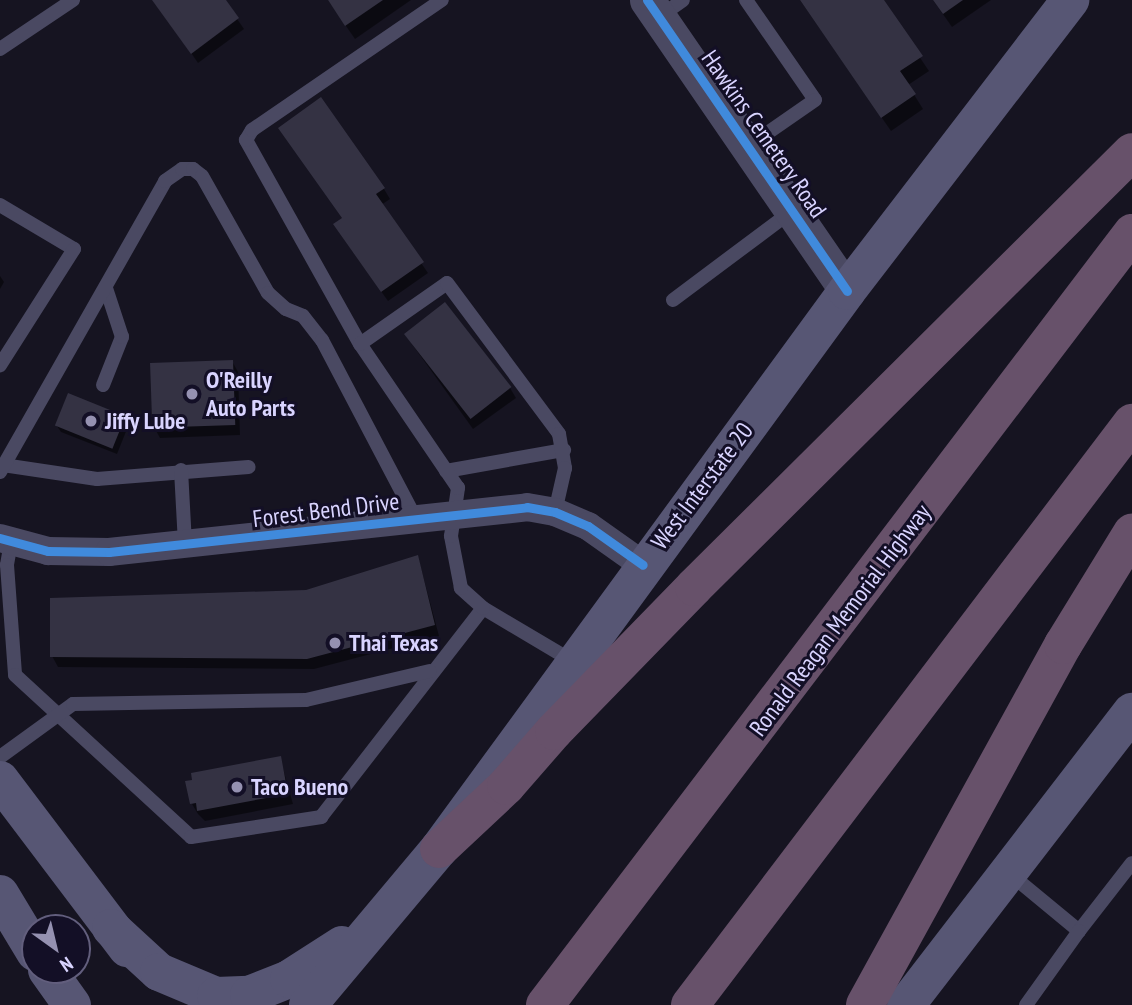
<!DOCTYPE html>
<style>
body{margin:0}
#map{position:relative;width:1132px;height:1005px;overflow:hidden;background:#161421;font-family:"PT Sans Narrow",sans-serif}
div>[style]{position:absolute}
[style*='--x']{left:calc(var(--x)*1px);top:calc(var(--y)*1px);width:calc(var(--w)*1px);rotate:calc(var(--a)*1deg)}
.shadow>*{inset:0;background:#0007}
.building>*{inset:0;background:#343243;transform-origin:0 0}
.service>*{height:14px;margin:-7px;padding:0 7px;transform-origin:7px;border-radius:7px;background:#4a4962}
.minor>*{height:28px;margin:-14px;padding:0 14px;transform-origin:14px;border-radius:14px;background:#4a4962}
.tertiary>*{height:35px;margin:-17.5px;padding:0 17.5px;transform-origin:17.5px;border-radius:17.5px;background:#4a4962}
.secondary>*{height:38px;margin:-19px;padding:0 19px;transform-origin:19px;border-radius:19px;background:#575674}
.motorway>*{height:38px;margin:-19px;padding:0 19px;transform-origin:19px;border-radius:19px;background:#67516a}
.cycleway>*{height:9px;margin:-4.5px;padding:0 4.5px;transform-origin:4.5px;border-radius:4.5px;background:#408adc}
.dots>*{width:19px;height:19px;translate:-50% -50%;box-sizing:border-box;border:4px solid #130f26;border-radius:50%}
span{translate:-50% -50%;white-space:nowrap;text-align:center;line-height:1.15;-webkit-text-stroke:6px #130f26;paint-order:stroke}
.street-label{font-size:24px;color:#d9d4ff}
.poi-label{font-size:24px;color:#d9d4ff;font-weight:700}
.left{translate:0 -50%;text-align:left}
.north{position:absolute;left:21px;top:914px;width:70px;height:70px;box-sizing:border-box;background:#130f26;border:2px solid #625e7d;border-radius:50%;rotate:146deg;font-size:19px;font-weight:700;line-height:28px;text-align:center;color:#d9d4ff}
.north::after{content:'';display:block;margin:auto;width:24px;height:32px;background:#9591b1;clip-path:polygon(50% 0,100% 100%,50% 72%,0 100%)}
</style>
<div id="map">
<div class="shadow">
<div style="clip-path:polygon(155px 0,224px 0,244px 29px,198px 63px)"></div>
<div style="clip-path:polygon(328px 0,411px 0,355px 39px)"></div>
<div style="clip-path:polygon(800px 0,881px 0,929px 71px,908px 85px,923px 109px,891px 131px)"></div>
<div style="clip-path:polygon(933px 0,991px 0,952px 27px)"></div>
<div style="clip-path:polygon(320px 100px,384px 189px,390px 199px,381px 205px,428px 273px,388px 301px,341px 235px,344px 219px)"></div>
<div style="clip-path:polygon(0 276px,4px 282px,0 289px)"></div>
<div style="clip-path:polygon(412px 344px,510px 388px,516px 398px,473px 429px)"></div>
<div style="clip-path:polygon(232px 361px,238px 372px,240px 435px,160px 438px,154px 427px)"></div>
<div style="clip-path:polygon(125px 417px,129px 424px,117px 454px,61px 432px,57px 426px)"></div>
<div style="clip-path:polygon(418px 557px,439px 636px,314px 669px,58px 667px,52px 656px,307px 592px)"></div>
<div style="clip-path:polygon(280px 758px,293px 804px,205px 821px,198px 814px,192px 804px)"></div>
</div>
<div class="building">
<div style="clip-path:polygon(152px 0,226px 0,239px 18px,191px 54px)"></div>
<div style="clip-path:polygon(328px 0,383px 0,345px 26px)"></div>
<div style="clip-path:polygon(800px 0,884px 0,923px 56px,900px 71px,916px 94px,881px 118px)"></div>
<div style="clip-path:polygon(933px 0,963px 0,943px 14px)"></div>
<div style="clip-path:polygon(321px 97px,385px 188px,376px 194px,424px 262px,381px 292px,333px 224px,342px 218px,278px 128px)"></div>
<div style="left:445px;top:302px;width:108px;height:52px;rotate:52deg"></div>
<div style="left:233px;top:360px;width:65px;height:83px;rotate:88deg"></div>
<div style="left:68px;top:393px;width:62px;height:35px;rotate:22deg"></div>
<div style="clip-path:polygon(418px 555px,435px 625px,307px 659px,50px 657px,50px 598px,306px 590px)"></div>
<div style="clip-path:polygon(281px 756px,288px 794px,197px 811px,196px 803px,190px 804px,185px 781px,192px 780px,191px 773px)"></div>
</div>
<div class="service">
<div style="--x:746;--y:0;--w:121;--a:55.4"></div>
<div style="--x:815;--y:100;--w:79;--a:145.3"></div>
<div style="--x:659;--y:17;--w:29;--a:-35"></div>
<div style="--x:0;--y:49;--w:88;--a:-33.9"></div>
<div style="--x:0;--y:205;--w:86;--a:30.7"></div>
<div style="--x:74;--y:249;--w:138;--a:122.5"></div>
<div style="--x:673;--y:300;--w:149;--a:-36.8"></div>
<div style="--x:360;--y:344;--w:234;--a:-119.2"></div>
<div style="--x:246;--y:140;--w:12;--a:-59"></div>
<div style="--x:252;--y:130;--w:230;--a:-34.4"></div>
<div style="--x:103;--y:385;--w:52;--a:-68.4"></div>
<div style="--x:122;--y:337;--w:52;--a:-108.1"></div>
<div style="--x:3;--y:465;--w:95;--a:8.5"></div>
<div style="--x:97;--y:479;--w:152;--a:-4.5"></div>
<div style="--x:181;--y:470;--w:75;--a:86.9"></div>
<div style="--x:446;--y:471;--w:120;--a:-10.1"></div>
<div style="--x:0;--y:472;--w:335;--a:-60.4"></div>
<div style="--x:165;--y:181;--w:21;--a:-35"></div>
<div style="--x:182;--y:169;--w:11;--a:0"></div>
<div style="--x:193;--y:169;--w:11;--a:38"></div>
<div style="--x:202;--y:176;--w:134;--a:60.6"></div>
<div style="--x:268;--y:293;--w:24;--a:42"></div>
<div style="--x:286;--y:309;--w:18;--a:22"></div>
<div style="--x:303;--y:316;--w:31;--a:52"></div>
<div style="--x:322;--y:340;--w:202;--a:62.3"></div>
<div style="--x:11;--y:542;--w:23;--a:100"></div>
<div style="--x:7;--y:565;--w:110;--a:85.8"></div>
<div style="--x:15;--y:675;--w:239;--a:42.6"></div>
<div style="--x:191;--y:837;--w:132;--a:-8.7"></div>
<div style="--x:321;--y:817;--w:264;--a:-52.2"></div>
<div style="--x:483;--y:608;--w:106;--a:30.7"></div>
<div style="--x:483;--y:608;--w:30;--a:-138"></div>
<div style="--x:461;--y:588;--w:53;--a:-100.9"></div>
<div style="--x:451;--y:536;--w:49;--a:-81.7"></div>
<div style="--x:458;--y:488;--w:174;--a:-124.2"></div>
<div style="--x:360;--y:344;--w:106;--a:-35"></div>
<div style="--x:447;--y:283;--w:188;--a:53.4"></div>
<div style="--x:559;--y:434;--w:35;--a:80"></div>
<div style="--x:565;--y:468;--w:45;--a:102.8"></div>
<div style="--x:0;--y:757;--w:90;--a:-36"></div>
<div style="--x:73;--y:704;--w:233;--a:-1"></div>
<div style="--x:306;--y:700;--w:127;--a:-13.2"></div>
<div style="--x:1009;--y:873;--w:91;--a:39.6"></div>
<div style="--x:1079;--y:931;--w:86;--a:-52.1"></div>
<div style="--x:1026;--y:1005;--w:91;--a:-54.4"></div>
</div>
<div class="minor">
<div style="--x:0;--y:538;--w:50;--a:15.2"></div>
<div style="--x:48;--y:551;--w:61;--a:0.9"></div>
<div style="--x:109;--y:552;--w:420;--a:-6.1"></div>
<div style="--x:527;--y:507;--w:28;--a:10"></div>
<div style="--x:555;--y:512;--w:36;--a:23"></div>
<div style="--x:588;--y:526;--w:67;--a:35.3"></div>
</div>
<div class="tertiary">
<div style="--x:647;--y:0;--w:353;--a:55.5"></div>
</div>
<div class="secondary">
<div style="--x:0;--y:780;--w:211;--a:52.9"></div>
<div style="--x:0;--y:894;--w:68;--a:58.9"></div>
<div style="--x:111;--y:928;--w:65;--a:42.5"></div>
<div style="--x:159;--y:972;--w:62;--a:22.8"></div>
<div style="--x:216;--y:996;--w:33;--a:-2"></div>
<div style="--x:249;--y:995;--w:43;--a:-21.8"></div>
<div style="--x:289;--y:979;--w:63;--a:-32.7"></div>
<div style="--x:47;--y:970;--w:43;--a:54.5"></div>
<div style="--x:308;--y:1005;--w:204;--a:-50"></div>
<div style="--x:439;--y:849;--w:691;--a:-53.83"></div>
<div style="--x:847;--y:291;--w:367;--a:-52.5"></div>
<div style="--x:906;--y:1005;--w:370;--a:-52.4"></div>
</div>
<div class="motorway">
<div style="--x:439;--y:849;--w:92;--a:-43.2"></div>
<div style="--x:506;--y:786;--w:73;--a:-48.9"></div>
<div style="--x:554;--y:731;--w:201;--a:-45.8"></div>
<div style="--x:694;--y:587;--w:617;--a:-44.8"></div>
<div style="--x:545;--y:1005;--w:970;--a:-52.75"></div>
<div style="--x:690;--y:1005;--w:731;--a:-52.79"></div>
<div style="--x:865;--y:1005;--w:411;--a:-61.2"></div>
<div style="--x:1063;--y:645;--w:132;--a:-58.4"></div>
</div>
<div class="cycleway">
<div style="--x:647;--y:0;--w:353;--a:55.5"></div>
<div style="--x:0;--y:538;--w:50;--a:15.2"></div>
<div style="--x:48;--y:551;--w:61;--a:0.9"></div>
<div style="--x:109;--y:552;--w:420;--a:-6.1"></div>
<div style="--x:527;--y:507;--w:28;--a:10"></div>
<div style="--x:555;--y:512;--w:36;--a:23"></div>
<div style="--x:588;--y:526;--w:67;--a:35.3"></div>
</div>
<div class="dots">
<div style="left:192px;top:394px;background:#9591b1"></div>
<div style="left:91px;top:421px;background:#9591b1"></div>
<div style="left:335px;top:643px;background:#9591b1"></div>
<div style="left:237px;top:787px;background:#9591b1"></div>
</div>
<div class="street-label">
<span style="left:764px;top:134px;rotate:55deg">Hawkins Cemetery Road</span>
<span style="left:702px;top:486px;rotate:-53deg">West Interstate 20</span>
<span style="left:326px;top:510px;rotate:-7deg">Forest Bend Drive</span>
<span style="left:840px;top:620px;rotate:-53deg">Ronald Reagan Memorial Highway</span>
</div>
<div class="poi-label">
<span class="left" style="left:206px;top:394px">O'Reilly<br>Auto Parts</span>
<span class="left" style="left:105px;top:421px">Jiffy Lube</span>
<span class="left" style="left:349px;top:643px">Thai Texas</span>
<span class="left" style="left:251px;top:787px">Taco Bueno</span>
</div>
<div class="north">N</div>
</div>
